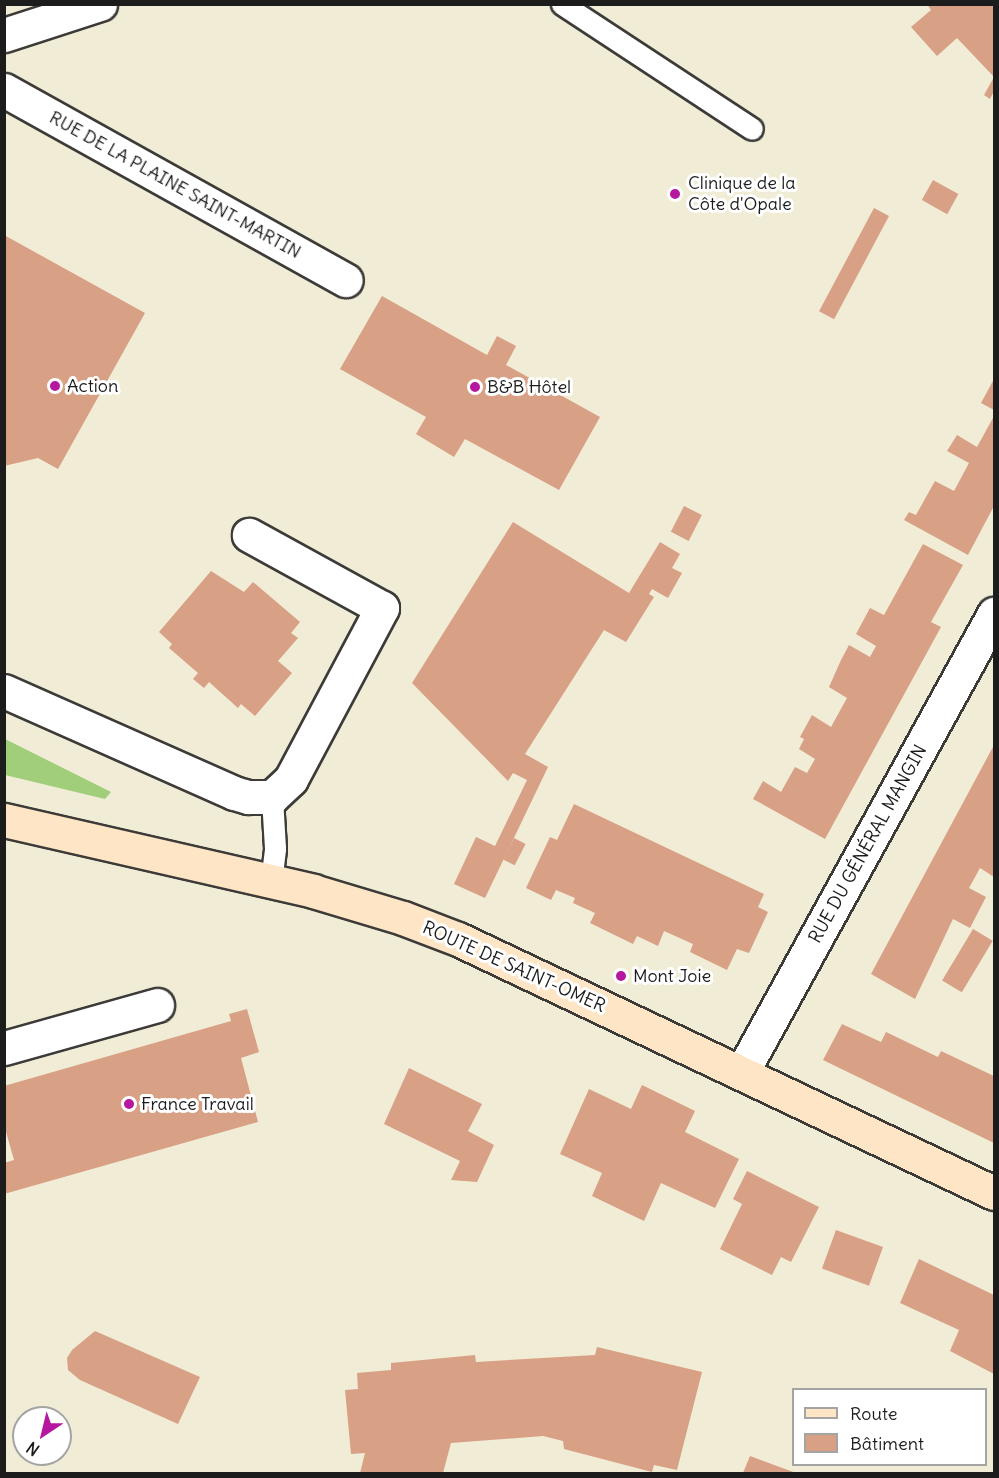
<!DOCTYPE html>
<meta charset="utf-8">
<style>
body{margin:0}
#map{position:relative;width:999px;height:1478px;overflow:hidden;background:#f1ecd6;font-family:Delius,sans-serif}
div>[style]{position:absolute}
[style*='--x']{left:calc(var(--x)*1px);top:calc(var(--y)*1px);width:calc(var(--w)*1px);rotate:calc(var(--a)*1deg)}
.green>*{inset:0;background:#a1ce7b}
.building>*{inset:0;background:#d8a085;transform-origin:0 0}
.roads{filter:drop-shadow(2px 0 #3c3b38) drop-shadow(-2px 0 #3c3b38) drop-shadow(0 2px #3c3b38) drop-shadow(0 -2px #3c3b38)}
.service>*{height:21px;margin:-10.5px;padding:0 10.5px;transform-origin:10.5px;border-radius:10.5px;background:#fff}
.minor>*{height:33px;margin:-16.5px;padding:0 16.5px;transform-origin:16.5px;border-radius:16.5px;background:#fff}
.secondary>*{height:33px;margin:-16.5px;padding:0 16.5px;transform-origin:16.5px;border-radius:16.5px;background:#fee5c5}
.dots>*{width:16px;height:16px;translate:-50% -50%;box-sizing:border-box;border:3px solid #fff;border-radius:50%}
span{translate:-50% -50%;white-space:nowrap;text-align:center;line-height:1.15;-webkit-text-stroke:6px #fff;paint-order:stroke}
.poi-label{font-size:18px;color:#1c1c1c}
.left{translate:0 -50%;text-align:left}
.street-label{font-size:18px;color:#1c1c1c}
.frame{position:absolute;inset:0;border:6px solid #1c1c1c;pointer-events:none}
.legend{position:absolute;left:792px;top:1388px;width:195px;height:78px;box-sizing:border-box;background:#fff;border:2px solid #a4a4a4;margin:0;padding:8px 10px;list-style:none;font-size:18px;color:#1c1c1c}
.legend li{display:flex;align-items:center;gap:12px;height:30px}
.legend b{width:30px;border:2px solid #a4a4a4}
.north{position:absolute;left:12px;top:1406px;width:60px;height:60px;box-sizing:border-box;background:#fff;border:2px solid #a4a4a4;border-radius:50%;rotate:215deg;font-size:16px;font-weight:700;line-height:24px;text-align:center;color:#1c1c1c}
.north::after{content:'';display:block;margin:auto;width:21px;height:27px;background:#b5179e;clip-path:polygon(50% 0,100% 100%,50% 72%,0 100%)}
</style>
<div id="map">
<div class="green">
<div style="clip-path:polygon(5px 739px,111px 792px,105px 799px,5px 775px)"></div>
</div>
<div class="building">
<div style="clip-path:polygon(927px 4px,991px 4px,994px 8px,994px 91px,990px 99px,984px 95px,994px 77px,957px 38px,937px 56px,911px 27px,931px 10px)"></div>
<div style="left:933px;top:180px;width:29px;height:23px;rotate:29deg"></div>
<div style="left:874px;top:208px;width:17px;height:117px;rotate:28deg"></div>
<div style="clip-path:polygon(4px 235px,145px 313px,58px 469px,38px 458px,4px 466px)"></div>
<div style="clip-path:polygon(382px 296px,487px 355px,497px 336px,516px 346px,506px 365px,600px 417px,559px 490px,465px 439px,454px 457px,416px 434px,426px 417px,340px 369px)"></div>
<div style="clip-path:polygon(994px 379px,994px 410px,981px 403px)"></div>
<div style="clip-path:polygon(994px 416px,994px 506px,968px 555px,904px 520px,909px 512px,916px 515px,935px 481px,954px 491px,969px 463px,947px 451px,957px 435px,977px 447px)"></div>
<div style="left:684px;top:506px;width:20px;height:29px;rotate:27deg"></div>
<div style="clip-path:polygon(513px 522px,629px 593px,660px 542px,680px 554px,672px 568px,682px 573px,668px 598px,652px 589px,649px 594px,654px 597px,626px 642px,604px 630px,525px 754px,548px 767px,485px 898px,454px 884px,476px 837px,495px 846px,527px 780px,513px 773px,508px 781px,412px 683px)"></div>
<div style="clip-path:polygon(923px 544px,963px 565px,931px 622px,941px 627px,825px 839px,753px 799px,763px 781px,781px 792px,795px 767px,807px 773px,815px 759px,799px 749px,804px 739px,800px 737px,812px 715px,831px 727px,847px 698px,829px 687px,841px 660px,849px 645px,870px 657px,876px 646px,856px 634px,870px 608px,884px 615px)"></div>
<div style="clip-path:polygon(211px 571px,244px 592px,253px 582px,300px 622px,291px 633px,298px 638px,278px 661px,292px 673px,255px 716px,241px 704px,238px 708px,209px 682px,204px 688px,193px 679px,198px 673px,169px 648px,172px 644px,159px 632px)"></div>
<div style="clip-path:polygon(994px 745px,994px 877px,980px 868px,969px 888px,986px 897px,970px 928px,953px 919px,915px 999px,871px 974px)"></div>
<div style="clip-path:polygon(574px 804px,764px 894px,758px 907px,768px 912px,749px 953px,737px 949px,727px 970px,690px 952px,693px 944px,664px 931px,658px 946px,637px 936px,633px 944px,590px 923px,595px 913px,573px 903px,575px 898px,556px 890px,551px 900px,526px 888px,550px 837px,557px 840px)"></div>
<div style="left:514px;top:838px;width:13px;height:24px;rotate:27deg"></div>
<div style="left:973px;top:929px;width:23px;height:60px;rotate:31deg"></div>
<div style="clip-path:polygon(247px 1009px,259px 1052px,241px 1058px,258px 1122px,4px 1194px,4px 1163px,14px 1160px,4px 1125px,4px 1086px,231px 1021px,229px 1014px)"></div>
<div style="clip-path:polygon(842px 1024px,881px 1042px,886px 1032px,938px 1057px,941px 1051px,994px 1076px,994px 1143px,823px 1060px)"></div>
<div style="clip-path:polygon(409px 1068px,482px 1104px,468px 1131px,494px 1145px,477px 1182px,451px 1180px,460px 1161px,384px 1124px)"></div>
<div style="clip-path:polygon(642px 1085px,695px 1111px,685px 1132px,739px 1159px,715px 1208px,661px 1183px,644px 1221px,592px 1196px,602px 1173px,560px 1154px,589px 1089px,631px 1109px)"></div>
<div style="clip-path:polygon(747px 1171px,819px 1207px,791px 1262px,781px 1257px,772px 1275px,720px 1249px,742px 1204px,733px 1199px)"></div>
<div style="left:836px;top:1230px;width:50px;height:41px;rotate:20deg"></div>
<div style="clip-path:polygon(919px 1259px,994px 1295px,994px 1374px,950px 1351px,959px 1330px,900px 1303px)"></div>
<div style="clip-path:polygon(95px 1331px,200px 1377px,178px 1424px,80px 1380px,68px 1370px,67px 1358px,72px 1350px)"></div>
<div style="clip-path:polygon(597px 1347px,702px 1372px,677px 1470px,654px 1465px,652px 1472px,564px 1449px,563px 1441px,543px 1436px,451px 1443px,443px 1473px,360px 1473px,365px 1453px,351px 1454px,345px 1390px,358px 1389px,357px 1373px,391px 1370px,391px 1363px,475px 1355px,476px 1362px,595px 1355px)"></div>
<div style="clip-path:polygon(750px 1456px,796px 1473px,743px 1473px)"></div>
</div>
<div class="roads">
<div class="service">
<div style="--x:562;--y:4;--w:227;--a:33.3"></div>
<div style="--x:271;--y:882;--w:34;--a:-83"></div>
<div style="--x:275;--y:848;--w:51;--a:-93.4"></div>
</div>
<div class="minor">
<div style="--x:4;--y:35;--w:101;--a:-17.9"></div>
<div style="--x:4;--y:90;--w:391;--a:29.1"></div>
<div style="--x:4;--y:691;--w:252;--a:23.9"></div>
<div style="--x:234;--y:793;--w:15;--a:16"></div>
<div style="--x:248;--y:797;--w:24;--a:0"></div>
<div style="--x:272;--y:797;--w:26;--a:-43"></div>
<div style="--x:291;--y:779;--w:194;--a:-62"></div>
<div style="--x:382;--y:608;--w:152;--a:-151.2"></div>
<div style="--x:4;--y:1048;--w:159;--a:-15.7"></div>
<div style="--x:742;--y:1072;--w:523;--a:-61.18"></div>
</div>
<div class="secondary">
<div style="--x:4;--y:820;--w:317;--a:12.9"></div>
<div style="--x:313;--y:891;--w:94;--a:16.7"></div>
<div style="--x:403;--y:918;--w:59;--a:20.9"></div>
<div style="--x:458;--y:939;--w:593;--a:25.36"></div>
</div>
</div>
<div class="dots">
<div style="left:675px;top:194px;background:#b5179e"></div>
<div style="left:55px;top:386px;background:#b5179e"></div>
<div style="left:475px;top:387px;background:#b5179e"></div>
<div style="left:621px;top:976px;background:#b5179e"></div>
<div style="left:129px;top:1104px;background:#b5179e"></div>
</div>
<div class="poi-label">
<span class="left" style="left:688px;top:194px">Clinique de la<br>Côte d'Opale</span>
<span class="left" style="left:67px;top:386px">Action</span>
<span class="left" style="left:487px;top:387px">B&amp;B Hôtel</span>
<span class="left" style="left:633px;top:976px">Mont Joie</span>
<span class="left" style="left:141px;top:1104px">France Travail</span>
</div>
<div class="street-label">
<span style="left:175px;top:185px;rotate:29deg">RUE DE LA PLAINE SAINT-MARTIN</span>
<span style="left:868px;top:844px;rotate:-61deg">RUE DU GÉNÉRAL MANGIN</span>
<span style="left:514px;top:967px;rotate:24deg">ROUTE DE SAINT-OMER</span>
</div>
<div class="frame"></div>
<ul class="legend">
<li><b style="height:8px;background:#fee5c5"></b>Route</li>
<li><b style="height:16px;background:#d8a085"></b>Bâtiment</li>
</ul>
<div class="north">N</div>
</div>
